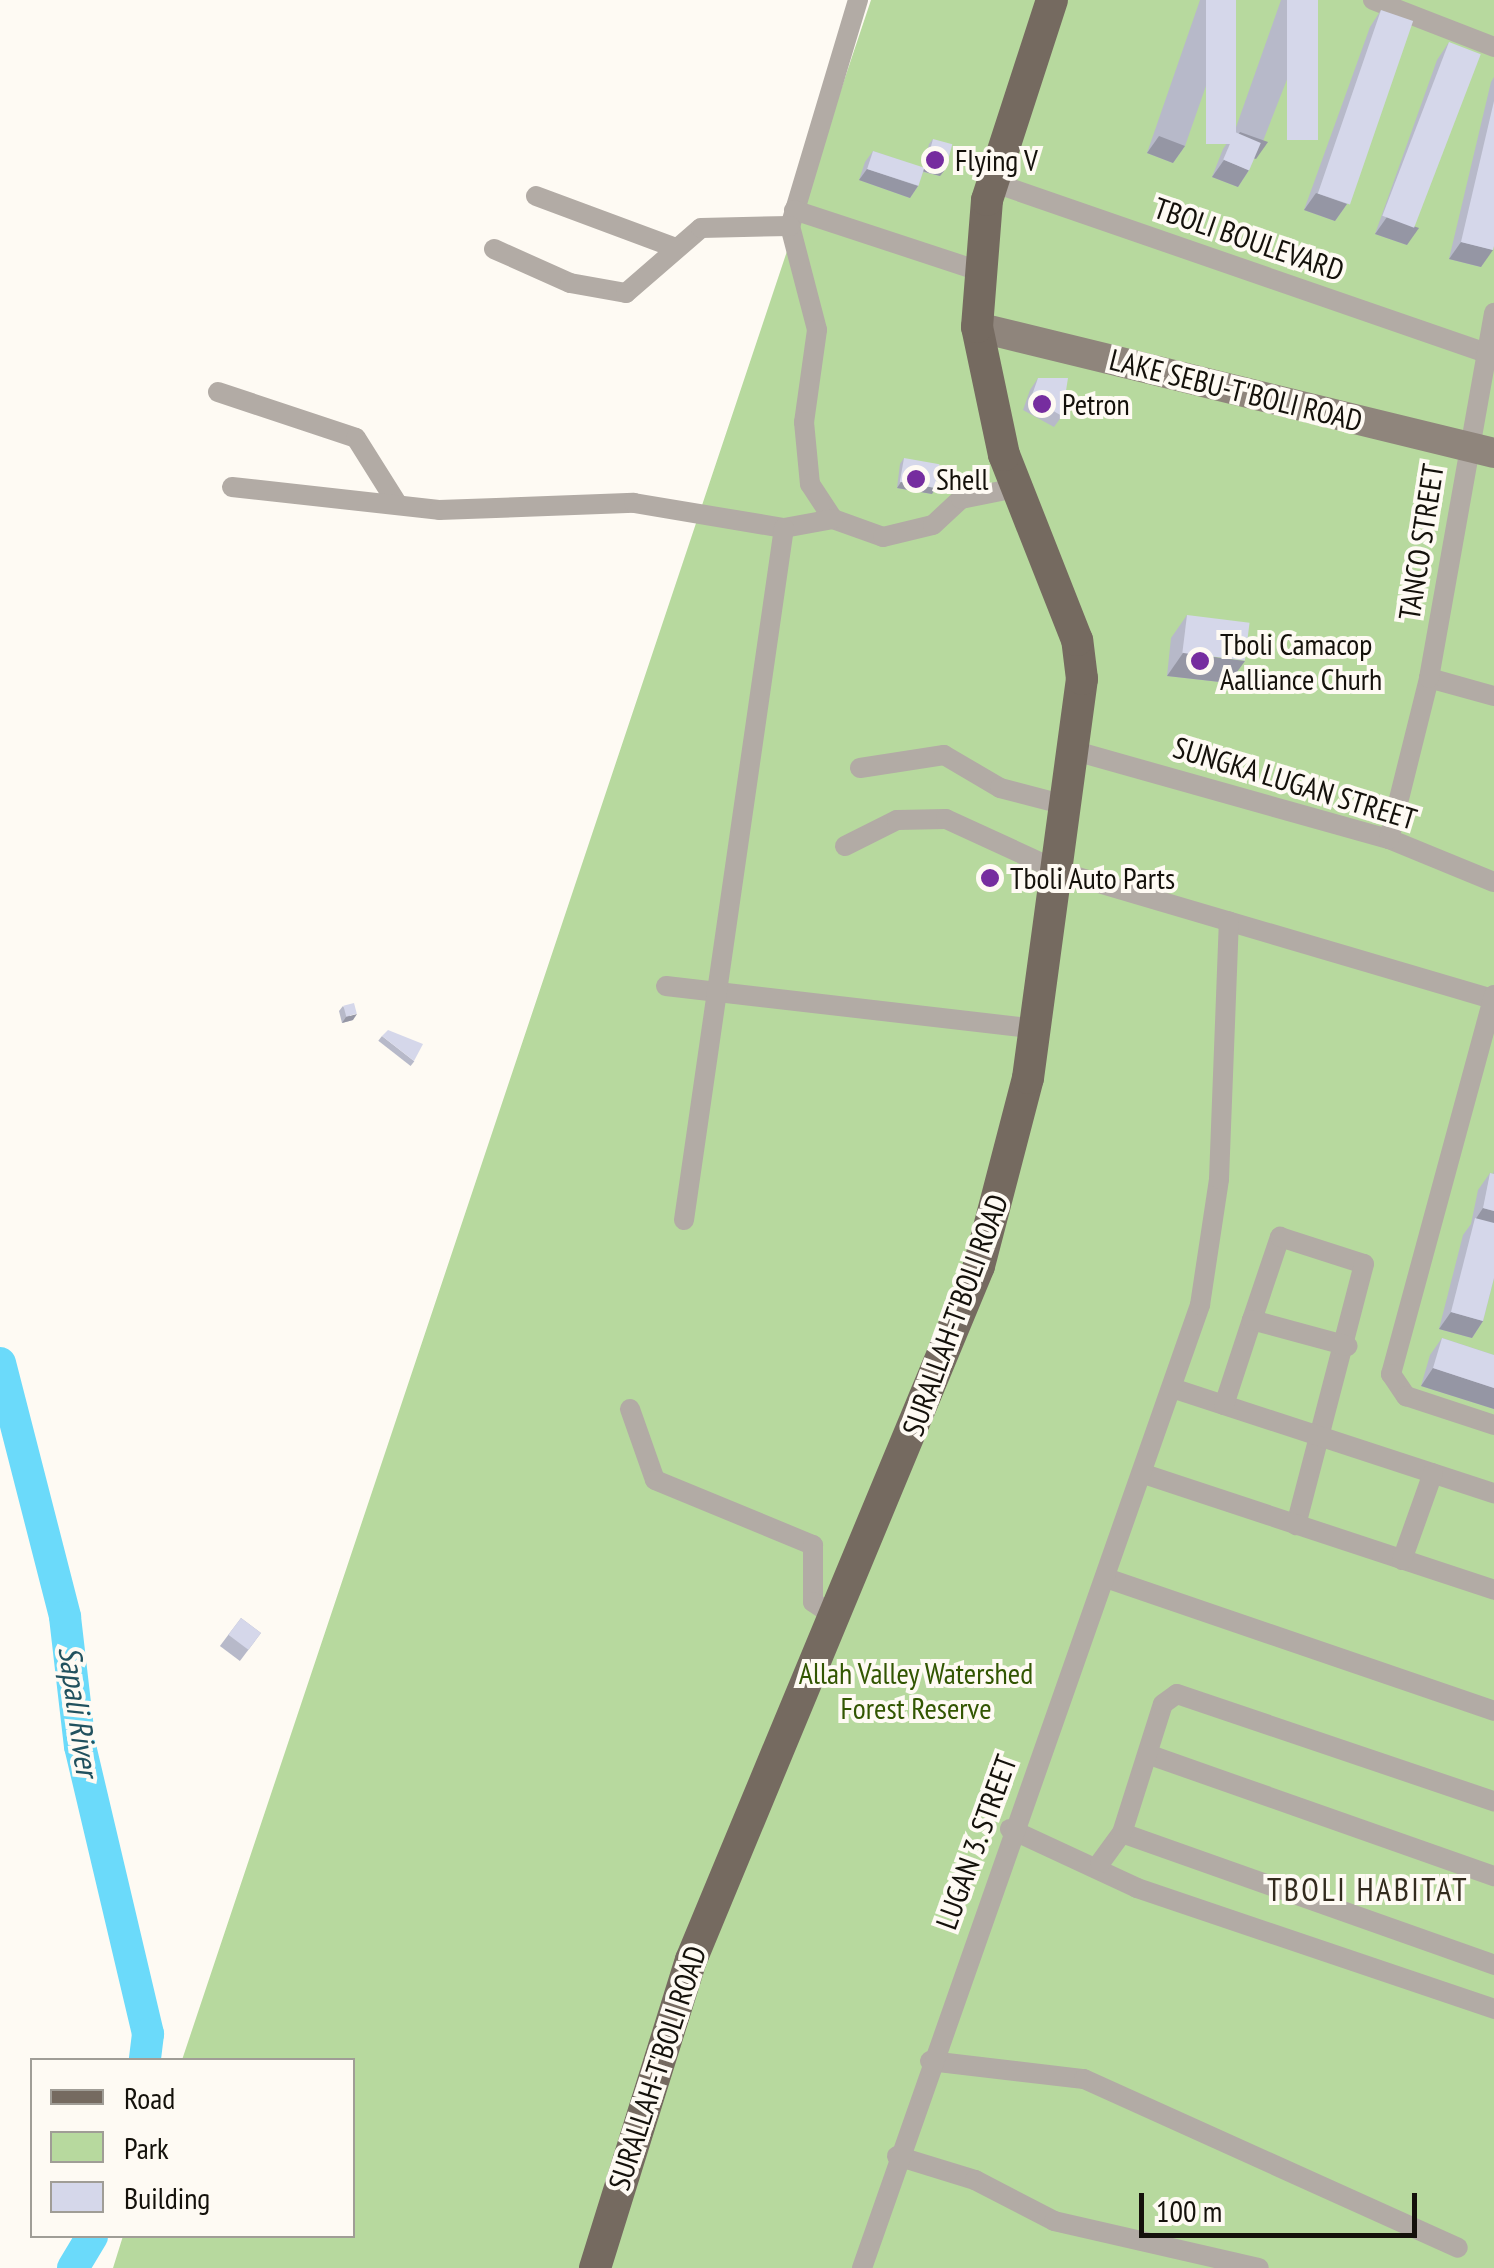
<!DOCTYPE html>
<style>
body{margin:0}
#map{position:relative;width:1494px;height:2268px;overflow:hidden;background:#fefaf3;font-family:"PT Sans Narrow",sans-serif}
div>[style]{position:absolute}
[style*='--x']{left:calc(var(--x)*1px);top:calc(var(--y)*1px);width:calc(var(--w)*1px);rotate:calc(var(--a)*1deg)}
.green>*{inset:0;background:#b7d99e}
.river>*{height:32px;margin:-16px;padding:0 16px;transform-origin:16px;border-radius:16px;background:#6bdafa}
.minor>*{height:20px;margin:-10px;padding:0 10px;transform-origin:10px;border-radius:10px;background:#b2aba5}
.secondary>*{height:30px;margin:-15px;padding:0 15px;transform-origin:15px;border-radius:15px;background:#8f857c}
.primary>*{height:32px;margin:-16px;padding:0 16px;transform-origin:16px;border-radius:16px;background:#756a60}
.wall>*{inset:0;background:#b7b9c9;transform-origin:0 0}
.shaded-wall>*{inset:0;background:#9596a4}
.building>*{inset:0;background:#d5d7ea;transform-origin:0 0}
.dots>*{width:28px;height:28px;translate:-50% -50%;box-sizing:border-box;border:5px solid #fefaf3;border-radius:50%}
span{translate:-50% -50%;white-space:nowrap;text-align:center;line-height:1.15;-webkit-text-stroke:8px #fefaf3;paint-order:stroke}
.poi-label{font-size:30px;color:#14110b}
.left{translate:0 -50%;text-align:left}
.street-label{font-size:30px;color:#14110b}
.park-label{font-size:30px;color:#325602}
.water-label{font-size:32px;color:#21515e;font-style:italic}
.neighbourhood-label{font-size:32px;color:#332b1e;letter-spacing:2.5px}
.legend{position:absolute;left:30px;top:2058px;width:325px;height:180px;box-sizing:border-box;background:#fefaf3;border:2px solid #a09d96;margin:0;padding:12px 18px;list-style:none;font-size:30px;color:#14110b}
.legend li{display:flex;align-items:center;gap:20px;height:50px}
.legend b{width:50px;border:2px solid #a09d96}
.scale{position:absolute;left:1139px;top:2193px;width:278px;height:45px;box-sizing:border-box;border:5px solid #14110b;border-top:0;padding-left:12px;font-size:30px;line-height:35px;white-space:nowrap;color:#14110b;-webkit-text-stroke:8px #fefaf3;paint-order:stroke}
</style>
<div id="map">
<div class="green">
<div style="clip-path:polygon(871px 0,1494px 0,1494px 2268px,113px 2268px,123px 2236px,352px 2236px,352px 2060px,182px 2060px)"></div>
</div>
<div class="river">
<div style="--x:0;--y:1363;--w:262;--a:75.6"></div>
<div style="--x:65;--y:1617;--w:130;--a:83.4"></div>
<div style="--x:80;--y:1746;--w:296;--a:76.7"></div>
<div style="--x:148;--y:2034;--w:26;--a:97"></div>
<div style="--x:73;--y:2268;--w:37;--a:-59"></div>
</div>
<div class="minor">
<div style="--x:858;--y:0;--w:236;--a:106.7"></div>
<div style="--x:790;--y:226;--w:107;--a:75.4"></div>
<div style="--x:817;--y:330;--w:93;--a:98"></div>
<div style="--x:804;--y:422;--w:62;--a:84.5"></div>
<div style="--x:810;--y:484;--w:42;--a:56.7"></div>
<div style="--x:833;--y:519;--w:53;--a:19.8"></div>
<div style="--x:883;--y:537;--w:51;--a:-13.5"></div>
<div style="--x:933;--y:525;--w:38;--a:-43"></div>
<div style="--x:961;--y:499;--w:56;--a:-11.3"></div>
<div style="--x:1373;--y:0;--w:130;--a:21.2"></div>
<div style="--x:992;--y:182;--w:523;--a:19.09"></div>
<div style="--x:536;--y:196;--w:146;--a:20.4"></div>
<div style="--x:794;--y:210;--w:195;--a:18.2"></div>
<div style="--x:494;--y:249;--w:83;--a:24.1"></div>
<div style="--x:570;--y:283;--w:57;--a:10.1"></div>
<div style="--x:626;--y:293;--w:99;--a:-40.9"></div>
<div style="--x:701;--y:228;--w:89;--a:-1.3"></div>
<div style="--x:218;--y:392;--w:145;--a:18.4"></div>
<div style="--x:356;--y:438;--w:79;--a:57.9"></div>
<div style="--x:232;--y:487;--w:208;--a:6.3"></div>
<div style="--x:439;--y:510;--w:195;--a:-2.1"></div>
<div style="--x:634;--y:503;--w:152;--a:9.5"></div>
<div style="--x:784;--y:528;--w:50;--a:-10.4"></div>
<div style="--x:1429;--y:678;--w:67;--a:15.5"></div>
<div style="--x:1075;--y:751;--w:326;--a:15.7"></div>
<div style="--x:1389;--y:839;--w:113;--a:22.3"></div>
<div style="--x:860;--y:768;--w:85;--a:-8.8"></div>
<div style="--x:944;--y:755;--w:65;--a:30.5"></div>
<div style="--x:1000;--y:788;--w:71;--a:14.6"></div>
<div style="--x:1389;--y:839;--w:166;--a:-76"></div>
<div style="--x:1429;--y:678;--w:371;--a:-79.9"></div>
<div style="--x:845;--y:846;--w:58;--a:-26.6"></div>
<div style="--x:897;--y:820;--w:49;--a:-1.2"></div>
<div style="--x:946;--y:819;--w:127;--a:24.7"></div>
<div style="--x:1061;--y:872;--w:450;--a:16.4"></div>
<div style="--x:666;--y:986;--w:372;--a:6.6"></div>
<div style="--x:1494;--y:995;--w:393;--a:105.2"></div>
<div style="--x:1391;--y:1374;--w:27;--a:56"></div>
<div style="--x:1406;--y:1396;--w:93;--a:18.2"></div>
<div style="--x:684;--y:1220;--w:699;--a:-81.78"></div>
<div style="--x:1252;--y:1320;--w:88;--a:-71.4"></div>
<div style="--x:1280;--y:1237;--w:88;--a:17.8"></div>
<div style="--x:1364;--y:1264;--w:270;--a:104.6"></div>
<div style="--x:1175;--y:1389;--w:336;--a:18.1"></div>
<div style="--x:1224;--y:1405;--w:89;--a:-71.8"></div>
<div style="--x:1252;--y:1320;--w:99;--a:15.2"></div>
<div style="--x:630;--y:1409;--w:75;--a:70.6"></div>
<div style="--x:655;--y:1480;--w:171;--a:22.4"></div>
<div style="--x:813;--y:1545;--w:57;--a:90"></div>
<div style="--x:813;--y:1602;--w:29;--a:34"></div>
<div style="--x:1144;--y:1474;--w:369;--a:18.3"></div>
<div style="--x:1402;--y:1560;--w:92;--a:-70.4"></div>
<div style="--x:1106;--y:1578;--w:410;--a:18.9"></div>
<div style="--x:1150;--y:1755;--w:365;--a:19.4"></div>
<div style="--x:1010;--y:1829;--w:140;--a:24.9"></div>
<div style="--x:1137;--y:1888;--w:377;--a:18.7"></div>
<div style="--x:1122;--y:1833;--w:395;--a:19.5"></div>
<div style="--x:1100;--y:1863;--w:37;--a:-54"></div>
<div style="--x:1122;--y:1833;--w:135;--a:-72.4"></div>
<div style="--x:1163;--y:1704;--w:17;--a:-36"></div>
<div style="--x:1177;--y:1694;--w:335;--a:18.7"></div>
<div style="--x:930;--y:2061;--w:155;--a:6.7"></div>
<div style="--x:1084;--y:2079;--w:410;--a:24.3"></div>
<div style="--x:897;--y:2156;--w:82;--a:17.1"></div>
<div style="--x:975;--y:2180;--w:89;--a:27.4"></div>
<div style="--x:1054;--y:2221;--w:210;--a:12.9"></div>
<div style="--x:862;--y:2268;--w:1021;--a:-70.66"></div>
<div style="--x:1200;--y:1305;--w:127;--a:-81.4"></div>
<div style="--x:1219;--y:1179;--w:258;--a:-87.8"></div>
</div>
<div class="secondary">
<div style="--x:977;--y:327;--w:532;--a:13.7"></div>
</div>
<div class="primary">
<div style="--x:595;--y:2268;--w:323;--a:-72.7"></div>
<div style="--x:691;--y:1960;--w:751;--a:-67.46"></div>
<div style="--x:979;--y:1266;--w:194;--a:-75.4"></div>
<div style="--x:1028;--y:1078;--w:403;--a:-82.3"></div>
<div style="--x:1082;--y:679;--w:39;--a:-97"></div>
<div style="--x:1077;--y:640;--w:199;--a:-111.5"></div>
<div style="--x:1004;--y:455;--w:131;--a:-101.9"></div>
<div style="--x:977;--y:327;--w:127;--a:-85.5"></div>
<div style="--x:987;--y:200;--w:210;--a:-72"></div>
</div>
<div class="wall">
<div style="clip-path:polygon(1200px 0,1236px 0,1185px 146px,1173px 163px,1147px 153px)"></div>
<div style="clip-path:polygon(1281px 0,1318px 0,1256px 159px,1254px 158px,1249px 170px,1238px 187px,1212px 177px,1223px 149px,1234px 133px)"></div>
<div style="clip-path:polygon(1381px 10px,1347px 204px,1335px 221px,1304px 210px,1370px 27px)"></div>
<div style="clip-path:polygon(1449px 42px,1407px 245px,1375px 234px,1437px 60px)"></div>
<div style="clip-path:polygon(1494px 77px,1494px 246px,1481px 267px,1449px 259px,1491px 82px)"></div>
<div style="clip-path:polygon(933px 139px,944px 171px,940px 176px,923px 172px,918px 186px,910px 198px,859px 180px,865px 162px,873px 151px,923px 168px,929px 144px)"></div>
<div style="clip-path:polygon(1038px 378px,1062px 416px,1054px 427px,1023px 410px,1030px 390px)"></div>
<div style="clip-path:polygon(904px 458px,932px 494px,897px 488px,900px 464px)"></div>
<div style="clip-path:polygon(1187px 615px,1229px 683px,1167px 676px,1171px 638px)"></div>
<div style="clip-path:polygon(343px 1006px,353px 1020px,342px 1023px,339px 1011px)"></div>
<div style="left:382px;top:1036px;width:41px;height:6px;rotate:38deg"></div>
<div style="clip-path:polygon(1494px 1170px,1494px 1278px,1483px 1321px,1472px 1338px,1439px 1329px,1463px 1235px,1471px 1224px,1478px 1190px,1490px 1173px,1493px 1174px)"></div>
<div style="clip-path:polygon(1442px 1338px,1494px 1355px,1494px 1409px,1421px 1386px,1430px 1355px)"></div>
<div style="left:241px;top:1618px;width:25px;height:35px;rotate:37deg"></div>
</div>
<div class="shaded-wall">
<div style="clip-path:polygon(1240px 132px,1268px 142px,1256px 159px,1228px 149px)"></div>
<div style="clip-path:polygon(1159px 136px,1185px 146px,1173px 163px,1147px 153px)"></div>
<div style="clip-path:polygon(1224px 160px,1249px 170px,1238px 187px,1212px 177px)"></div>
<div style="clip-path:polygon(926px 165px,944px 171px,940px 176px,922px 171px)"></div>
<div style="clip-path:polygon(867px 169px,918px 186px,910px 198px,859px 180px)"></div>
<div style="clip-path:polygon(1316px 193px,1347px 204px,1335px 221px,1304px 210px)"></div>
<div style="clip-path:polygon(1387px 217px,1419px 228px,1407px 245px,1375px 234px)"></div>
<div style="clip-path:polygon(1461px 242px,1493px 250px,1481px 267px,1449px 259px)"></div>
<div style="clip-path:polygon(901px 482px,936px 488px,932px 494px,897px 488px)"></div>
<div style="clip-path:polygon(1183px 653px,1245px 661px,1229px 683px,1167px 676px)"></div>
<div style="clip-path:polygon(357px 1014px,353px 1020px,342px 1023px,346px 1017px)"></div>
<div style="clip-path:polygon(1483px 1208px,1494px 1211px,1494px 1230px,1475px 1220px)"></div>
<div style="clip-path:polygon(1451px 1312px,1483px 1321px,1472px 1338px,1439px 1329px)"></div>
<div style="clip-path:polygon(1433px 1368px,1494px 1388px,1494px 1409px,1421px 1386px)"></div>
</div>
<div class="building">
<div style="left:1206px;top:0;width:30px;height:144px"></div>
<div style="left:1287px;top:0;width:31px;height:140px"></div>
<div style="left:1381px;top:10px;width:34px;height:194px;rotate:19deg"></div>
<div style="left:1449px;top:42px;width:34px;height:186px;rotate:21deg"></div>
<div style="clip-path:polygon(1494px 101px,1494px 246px,1493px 250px,1461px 242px)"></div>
<div style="left:1235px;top:132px;width:28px;height:30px;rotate:23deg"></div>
<div style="left:933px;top:139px;width:20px;height:27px;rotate:15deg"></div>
<div style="left:873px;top:151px;width:54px;height:19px;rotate:18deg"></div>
<div style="clip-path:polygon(1038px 378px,1068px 378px,1062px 416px,1031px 398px)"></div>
<div style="left:904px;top:458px;width:36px;height:24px;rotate:10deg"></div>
<div style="left:1187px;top:615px;width:63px;height:38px;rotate:7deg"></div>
<div style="left:354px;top:1003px;width:11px;height:11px;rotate:75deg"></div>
<div style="clip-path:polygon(388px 1030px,423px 1044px,414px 1061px,382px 1036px)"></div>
<div style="clip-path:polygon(1490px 1173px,1494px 1174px,1494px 1211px,1483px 1208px)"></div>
<div style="clip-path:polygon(1475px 1218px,1494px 1223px,1494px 1278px,1483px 1321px,1451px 1312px)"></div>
<div style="clip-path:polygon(1442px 1338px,1494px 1355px,1494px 1388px,1433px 1368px)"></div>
<div style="left:241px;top:1618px;width:25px;height:21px;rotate:37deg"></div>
</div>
<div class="dots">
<div style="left:935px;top:160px;background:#762d9f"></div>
<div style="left:1042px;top:404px;background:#762d9f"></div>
<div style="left:916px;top:479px;background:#762d9f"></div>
<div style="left:1200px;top:661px;background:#762d9f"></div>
<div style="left:990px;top:878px;background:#762d9f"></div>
</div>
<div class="poi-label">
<span class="left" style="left:955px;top:160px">Flying V</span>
<span class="left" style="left:1062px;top:404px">Petron</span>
<span class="left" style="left:936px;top:479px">Shell</span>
<span class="left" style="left:1220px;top:661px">Tboli Camacop<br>Aalliance Churh</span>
<span class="left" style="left:1010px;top:878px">Tboli Auto Parts</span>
</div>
<div class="street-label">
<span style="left:1249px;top:239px;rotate:19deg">TBOLI BOULEVARD</span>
<span style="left:1236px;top:390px;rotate:14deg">LAKE SEBU-T'BOLI ROAD</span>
<span style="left:1421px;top:542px;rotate:-81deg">TANCO STREET</span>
<span style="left:1295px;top:783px;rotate:17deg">SUNGKA LUGAN STREET</span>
<span style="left:955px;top:1315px;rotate:-70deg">SURALLAH-T'BOLI ROAD</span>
<span style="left:976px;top:1842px;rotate:-70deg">LUGAN 3. STREET</span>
<span style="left:657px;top:2068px;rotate:-72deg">SURALLAH-T'BOLI ROAD</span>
</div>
<div class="park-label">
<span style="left:916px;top:1690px">Allah Valley Watershed<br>Forest Reserve</span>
</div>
<div class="water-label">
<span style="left:79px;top:1711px;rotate:82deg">Sapali River</span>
</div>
<div class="neighbourhood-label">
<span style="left:1368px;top:1889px">TBOLI HABITAT</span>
</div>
<ul class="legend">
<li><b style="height:12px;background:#756a60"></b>Road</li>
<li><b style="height:28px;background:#b7d99e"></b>Park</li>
<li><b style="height:28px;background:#d5d7ea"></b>Building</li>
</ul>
<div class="scale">100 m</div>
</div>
